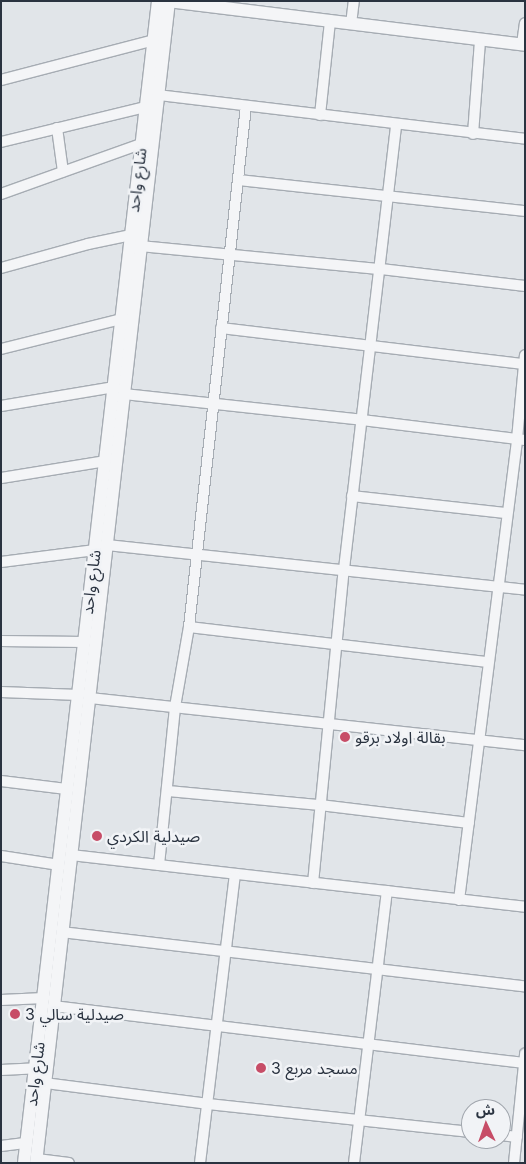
<!DOCTYPE html>
<meta charset="utf-8">
<style>
body{margin:0}
#map{position:relative;width:526px;height:1164px;overflow:hidden;background:#e1e5e9;font-family:Inter,"Noto Sans Arabic",sans-serif}
div>[style]{position:absolute}
[style*='--x']{left:calc(var(--x)*1px);top:calc(var(--y)*1px);width:calc(var(--w)*1px);rotate:calc(var(--a)*1deg)}
.roads{filter:drop-shadow(1px 0 #a6acb3) drop-shadow(-1px 0 #a6acb3) drop-shadow(0 1px #a6acb3) drop-shadow(0 -1px #a6acb3)}
.minor>*{height:10px;margin:-5px;padding:0 5px;transform-origin:5px;border-radius:5px;background:#f4f5f7}
.tertiary>*{height:12px;margin:-6px;padding:0 6px;transform-origin:6px;border-radius:6px;background:#f4f5f7}
.dots>*{width:14px;height:14px;translate:-50% -50%;box-sizing:border-box;border:2px solid #f1f3f6;border-radius:50%}
span{translate:-50% -50%;white-space:nowrap;text-align:center;line-height:1.15;-webkit-text-stroke:5px #f1f3f6;paint-order:stroke}
.street-label{font-size:16px;color:#2a3340}
.poi-label{font-size:16px;color:#2a3340}
.left{translate:0 -50%;text-align:left}
.frame{position:absolute;inset:0;border:2px solid #2a3340;pointer-events:none}
.north{position:absolute;left:461px;top:1099px;width:50px;height:50px;box-sizing:border-box;background:#f1f3f6;border:1px solid #a1a6ad;border-radius:50%;rotate:357deg;font-size:14px;font-weight:700;line-height:20px;text-align:center;color:#2a3340}
.north::after{content:'';display:block;margin:auto;width:18px;height:22px;background:#c74d67;clip-path:polygon(50% 0,100% 100%,50% 72%,0 100%)}
</style>
<div id="map">
<div class="roads">
<div class="minor">
<div style="--x:351;--y:24;--w:23;--a:-83"></div>
<div style="--x:522;--y:44;--w:21;--a:-82"></div>
<div style="--x:1;--y:80;--w:159;--a:-14.6"></div>
<div style="--x:158;--y:95;--w:370;--a:6.8"></div>
<div style="--x:320;--y:115;--w:95;--a:-83.9"></div>
<div style="--x:57;--y:128;--w:44;--a:82.2"></div>
<div style="--x:473;--y:134;--w:94;--a:-85.7"></div>
<div style="--x:1;--y:142;--w:149;--a:-13.6"></div>
<div style="--x:239;--y:180;--w:288;--a:6.2"></div>
<div style="--x:1;--y:194;--w:154;--a:-19.7"></div>
<div style="--x:140;--y:246;--w:242;--a:5.5"></div>
<div style="--x:381;--y:269;--w:145;--a:6.7"></div>
<div style="--x:1;--y:268;--w:90;--a:-15.4"></div>
<div style="--x:88;--y:244;--w:44;--a:-11.8"></div>
<div style="--x:221;--y:328;--w:305;--a:6.8"></div>
<div style="--x:1;--y:349;--w:124;--a:-14"></div>
<div style="--x:124;--y:394;--w:239;--a:6.2"></div>
<div style="--x:362;--y:420;--w:164;--a:7"></div>
<div style="--x:1;--y:406;--w:115;--a:-9.5"></div>
<div style="--x:1;--y:478;--w:106;--a:-9.2"></div>
<div style="--x:352;--y:496;--w:156;--a:6.3"></div>
<div style="--x:107;--y:545;--w:420;--a:6.1"></div>
<div style="--x:1;--y:562;--w:95;--a:-7.3"></div>
<div style="--x:189;--y:627;--w:301;--a:6.7"></div>
<div style="--x:1;--y:641;--w:83;--a:0.7"></div>
<div style="--x:1;--y:692;--w:78;--a:2.2"></div>
<div style="--x:90;--y:698;--w:438;--a:6.2"></div>
<div style="--x:1;--y:781;--w:66;--a:6.9"></div>
<div style="--x:168;--y:791;--w:153;--a:5.3"></div>
<div style="--x:320;--y:805;--w:150;--a:6.9"></div>
<div style="--x:71;--y:855;--w:457;--a:6.5"></div>
<div style="--x:1;--y:856;--w:59;--a:8.8"></div>
<div style="--x:159;--y:865;--w:159;--a:-84.2"></div>
<div style="--x:175;--y:707;--w:81;--a:-80.1"></div>
<div style="--x:189;--y:627;--w:524;--a:-83.76"></div>
<div style="--x:313;--y:883;--w:316;--a:-84.4"></div>
<div style="--x:344;--y:569;--w:447;--a:-83.3"></div>
<div style="--x:459;--y:900;--w:465;--a:-82.8"></div>
<div style="--x:517;--y:439;--w:84;--a:-84.6"></div>
<div style="--x:62;--y:932;--w:466;--a:6.7"></div>
<div style="--x:1;--y:1000;--w:43;--a:-2.7"></div>
<div style="--x:53;--y:1006;--w:473;--a:6.9"></div>
<div style="--x:1;--y:1070;--w:35;--a:-3"></div>
<div style="--x:45;--y:1083;--w:164;--a:7.3"></div>
<div style="--x:208;--y:1104;--w:264;--a:6.1"></div>
<div style="--x:501;--y:1135;--w:16;--a:7"></div>
<div style="--x:1;--y:1146;--w:26;--a:-7"></div>
<div style="--x:37;--y:1159;--w:32;--a:7"></div>
<div style="--x:200;--y:1163;--w:290;--a:-83.1"></div>
<div style="--x:354;--y:1163;--w:274;--a:-83.1"></div>
<div style="--x:514;--y:1163;--w:110;--a:-84.2"></div>
</div>
<div class="tertiary">
<div style="--x:168;--y:1;--w:360;--a:7"></div>
<div style="--x:24;--y:1163;--w:1170;--a:-83.42"></div>
<div style="--x:36;--y:1163;--w:1170;--a:-83.47"></div>
</div>
</div>
<div class="dots">
<div style="left:345px;top:737px;background:#c74d67"></div>
<div style="left:97px;top:836px;background:#c74d67"></div>
<div style="left:15px;top:1014px;background:#c74d67"></div>
<div style="left:261px;top:1068px;background:#c74d67"></div>
</div>
<div class="street-label">
<span style="left:137px;top:180px;rotate:-83deg">شارع واحد</span>
<span style="left:91px;top:582px;rotate:-83deg">شارع واحد</span>
<span style="left:35px;top:1074px;rotate:-83deg">شارع واحد</span>
</div>
<div class="poi-label">
<span class="left" style="left:355px;top:737px">بقالة اولاد برقو</span>
<span class="left" style="left:107px;top:836px">صيدلية الكردي</span>
<span class="left" style="left:25px;top:1014px">صيدلية سالي 3</span>
<span class="left" style="left:271px;top:1068px">مسجد مربع 3</span>
</div>
<div class="frame"></div>
<div class="north">ش</div>
</div>
